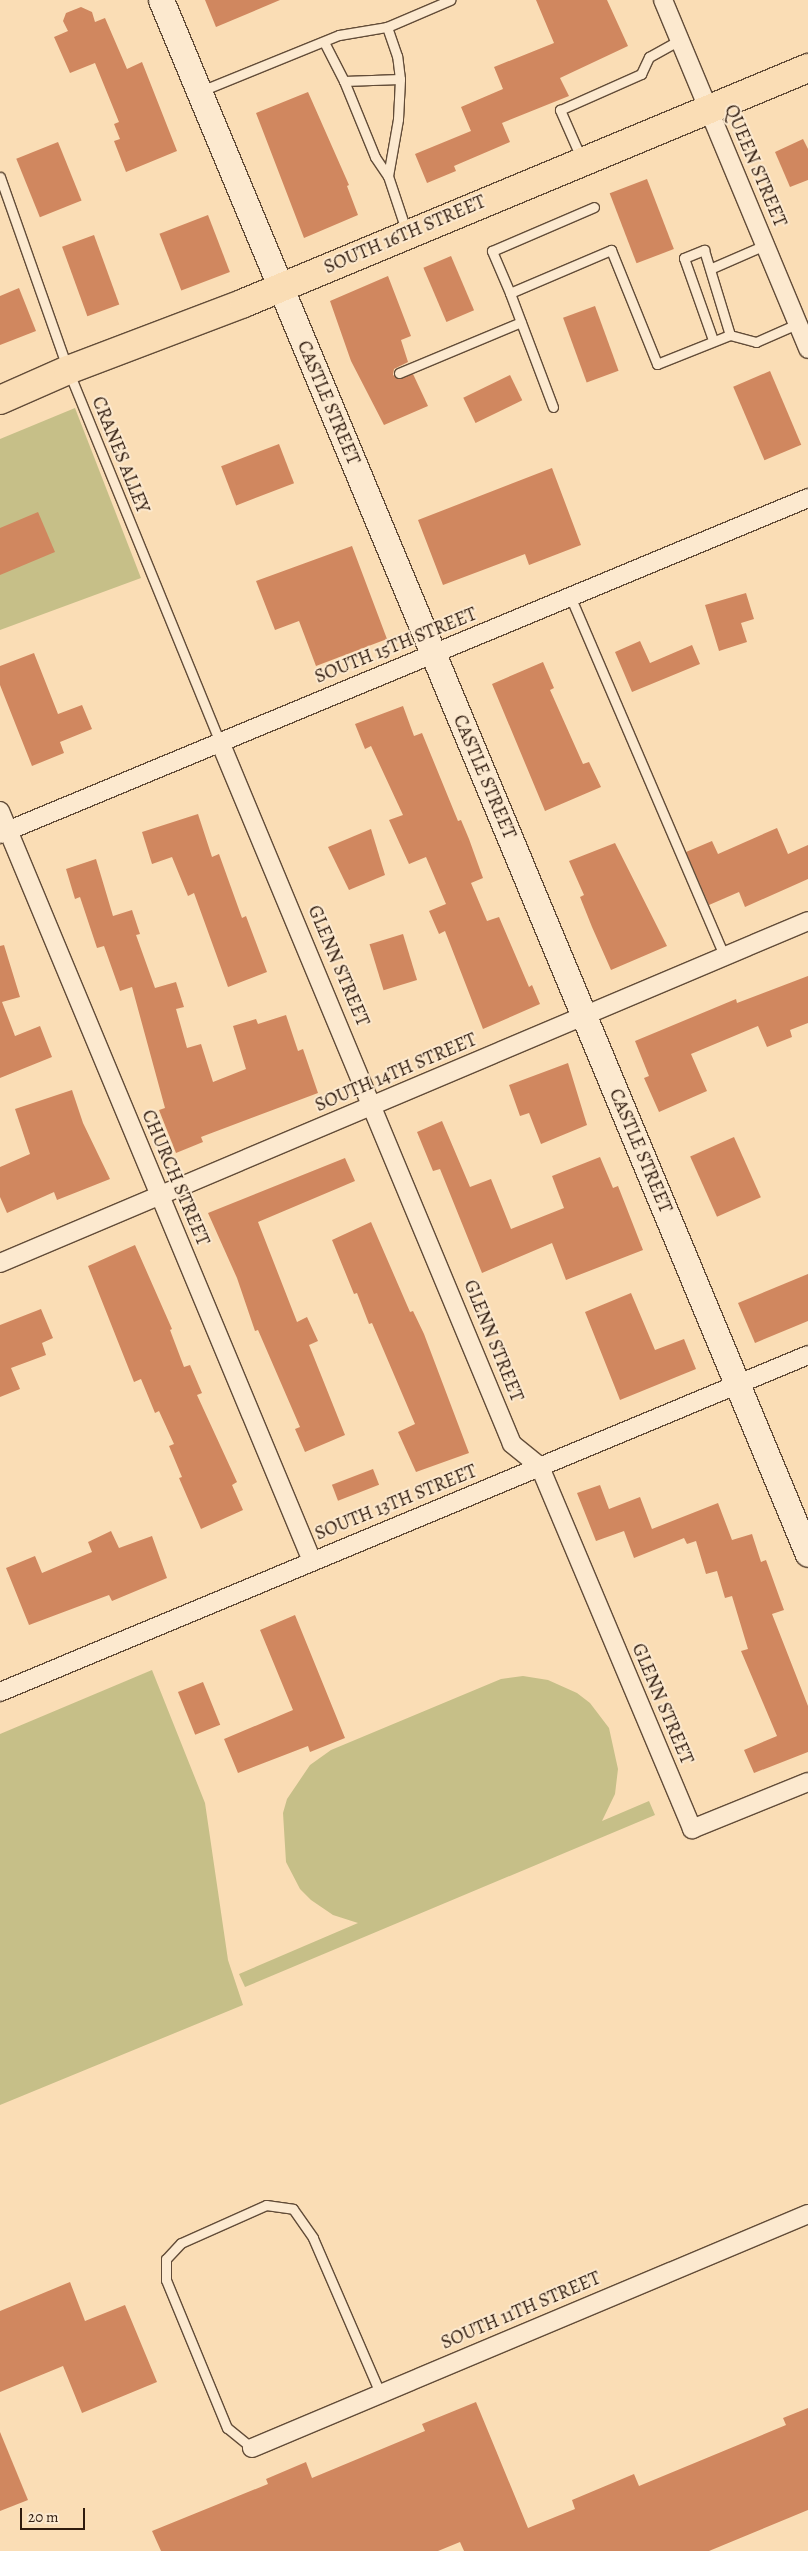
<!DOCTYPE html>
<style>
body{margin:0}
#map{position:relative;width:808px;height:2551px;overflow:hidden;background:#faddb5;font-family:Alegreya,serif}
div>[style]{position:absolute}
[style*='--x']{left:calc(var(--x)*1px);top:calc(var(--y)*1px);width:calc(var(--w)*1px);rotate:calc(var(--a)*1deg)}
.green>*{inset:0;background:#c6bf88}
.building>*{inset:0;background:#d0875f;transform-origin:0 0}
.roads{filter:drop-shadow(1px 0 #624c38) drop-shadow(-1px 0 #624c38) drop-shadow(0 1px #624c38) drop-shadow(0 -1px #624c38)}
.lane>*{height:9px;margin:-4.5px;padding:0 4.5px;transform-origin:4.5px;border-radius:4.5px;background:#fce9cf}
.street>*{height:18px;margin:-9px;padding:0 9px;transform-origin:9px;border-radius:9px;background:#fce9cf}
.secondary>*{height:25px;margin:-12.5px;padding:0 12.5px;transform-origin:12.5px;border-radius:12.5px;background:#fce9cf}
.primary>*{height:28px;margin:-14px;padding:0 14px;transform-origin:14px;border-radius:14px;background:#faddb5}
span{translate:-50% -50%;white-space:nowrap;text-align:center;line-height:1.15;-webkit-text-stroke:4px #fce9cf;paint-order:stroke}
.street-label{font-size:19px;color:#2f1b0e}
.scale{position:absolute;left:20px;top:2508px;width:65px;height:22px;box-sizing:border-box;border:2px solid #2f1b0e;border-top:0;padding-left:6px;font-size:15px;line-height:18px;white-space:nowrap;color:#2f1b0e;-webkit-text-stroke:4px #fce9cf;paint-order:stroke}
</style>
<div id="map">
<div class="green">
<div style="clip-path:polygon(75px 408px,141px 578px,0 630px,0 439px)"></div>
<div style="clip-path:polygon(152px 1670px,205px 1803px,228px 1960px,243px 2005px,0 2105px,0 1734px)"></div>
<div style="clip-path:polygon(523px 1676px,548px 1680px,577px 1693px,590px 1703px,609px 1728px,618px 1769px,615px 1794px,602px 1821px,649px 1801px,655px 1815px,245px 1987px,239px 1974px,358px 1923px,333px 1915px,311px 1900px,300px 1889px,286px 1862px,283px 1813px,287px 1799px,310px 1765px,331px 1750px,501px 1679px)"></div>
</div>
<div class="building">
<div style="clip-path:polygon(205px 0,280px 0,216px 27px)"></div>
<div style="clip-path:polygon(536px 0,607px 0,628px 46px,560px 78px,569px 96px,502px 123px,510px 142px,454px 166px,456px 171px,427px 183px,415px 154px,471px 131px,461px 107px,503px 89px,494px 67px,554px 43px)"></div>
<div style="clip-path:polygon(81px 7px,92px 12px,95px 22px,105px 18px,127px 69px,142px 62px,177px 151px,126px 172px,114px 141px,120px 139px,114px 124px,119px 122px,95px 63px,70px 73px,54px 37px,68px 31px,63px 21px,66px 13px)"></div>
<div style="clip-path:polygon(308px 92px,349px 185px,347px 186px,358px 215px,304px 238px,256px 113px)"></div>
<div style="clip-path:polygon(803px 139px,808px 149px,808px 180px,790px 187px,775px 152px)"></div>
<div style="left:58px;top:142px;width:63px;height:45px;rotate:68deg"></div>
<div style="left:647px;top:179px;width:75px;height:40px;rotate:69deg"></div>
<div style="left:208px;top:215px;width:61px;height:52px;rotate:69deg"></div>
<div style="left:94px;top:235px;width:74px;height:34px;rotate:70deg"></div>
<div style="left:451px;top:256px;width:59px;height:30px;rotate:67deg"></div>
<div style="clip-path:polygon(388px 276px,411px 336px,401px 340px,408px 362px,394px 369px,393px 375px,399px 379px,413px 374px,428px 406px,384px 425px,351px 361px,330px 301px)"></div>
<div style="clip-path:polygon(19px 288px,36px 331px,0 345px,0 296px)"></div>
<div style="left:595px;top:306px;width:69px;height:34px;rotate:70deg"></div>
<div style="left:770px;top:371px;width:80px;height:40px;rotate:67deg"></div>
<div style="left:510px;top:375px;width:28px;height:52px;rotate:64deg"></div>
<div style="left:279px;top:444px;width:42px;height:62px;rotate:69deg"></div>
<div style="clip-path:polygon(552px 468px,581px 545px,529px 565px,525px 554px,443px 585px,418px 520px)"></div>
<div style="clip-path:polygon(38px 512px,55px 552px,0 575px,0 528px)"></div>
<div style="clip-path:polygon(352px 546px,387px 639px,316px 666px,299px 621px,275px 630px,256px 581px)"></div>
<div style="clip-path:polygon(746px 593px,754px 619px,741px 623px,747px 642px,719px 651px,705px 605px)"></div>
<div style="clip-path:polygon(640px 641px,650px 663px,692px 645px,700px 664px,632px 692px,615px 652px)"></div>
<div style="clip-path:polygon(34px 653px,58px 714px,82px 705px,92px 729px,60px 742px,64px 753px,32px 766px,0 685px,0 666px)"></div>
<div style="clip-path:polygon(543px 662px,554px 688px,550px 690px,583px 764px,589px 762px,601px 787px,545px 811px,492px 684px)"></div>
<div style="clip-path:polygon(403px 706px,414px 736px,422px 733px,458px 821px,461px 820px,469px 839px,483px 878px,471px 883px,487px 921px,499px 917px,529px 987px,532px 985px,540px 1004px,483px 1029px,445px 931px,439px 934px,429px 911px,446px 904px,426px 857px,409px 864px,389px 820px,403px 815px,371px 746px,365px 749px,355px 724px)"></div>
<div style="clip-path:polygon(198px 814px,212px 857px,219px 854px,242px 918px,246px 916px,267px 972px,228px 987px,194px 893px,188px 896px,172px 857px,152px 864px,142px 832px)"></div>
<div style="clip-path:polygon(777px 828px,788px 854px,808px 845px,808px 879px,745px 907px,739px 892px,709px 905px,686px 852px,712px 841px,718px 854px)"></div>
<div style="clip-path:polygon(371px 829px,385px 875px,349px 890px,328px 847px)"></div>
<div style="clip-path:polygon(615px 843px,667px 946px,611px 970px,592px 927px,580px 897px,584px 895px,569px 861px)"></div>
<div style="clip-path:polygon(96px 859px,113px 916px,132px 910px,140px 934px,136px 935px,155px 988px,176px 982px,184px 1007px,176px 1009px,187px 1048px,201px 1044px,213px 1082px,246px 1069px,233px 1026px,256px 1019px,258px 1024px,286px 1015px,298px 1051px,303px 1049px,318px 1093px,201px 1137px,203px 1142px,176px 1153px,159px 1110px,165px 1108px,132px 987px,120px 991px,104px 946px,97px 948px,80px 897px,75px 899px,66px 869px)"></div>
<div style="left:403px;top:934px;width:48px;height:35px;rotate:73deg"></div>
<div style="clip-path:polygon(4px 945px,20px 997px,2px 1002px,15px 1036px,40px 1026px,52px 1057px,0 1078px,0 946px)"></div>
<div style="clip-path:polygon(808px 976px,808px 1023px,790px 1030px,792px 1037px,767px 1047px,758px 1026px,691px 1054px,707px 1091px,659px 1112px,644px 1078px,649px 1076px,635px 1041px,736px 999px,737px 1003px)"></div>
<div style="clip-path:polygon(568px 1063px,587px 1125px,541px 1144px,529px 1113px,520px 1116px,509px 1085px)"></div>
<div style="clip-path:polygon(72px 1090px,83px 1123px,110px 1179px,57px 1200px,54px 1192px,7px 1213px,0 1197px,0 1167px,30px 1154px,15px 1109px)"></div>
<div style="clip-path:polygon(442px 1121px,470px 1187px,491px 1179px,511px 1229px,564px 1208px,552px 1176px,600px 1157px,613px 1188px,618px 1186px,643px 1250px,566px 1280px,552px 1243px,482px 1273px,440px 1169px,433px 1171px,417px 1132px)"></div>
<div style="left:734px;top:1137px;width:66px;height:48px;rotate:66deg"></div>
<div style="clip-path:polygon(345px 1158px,355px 1181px,258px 1222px,297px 1322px,307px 1317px,318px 1341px,309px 1345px,345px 1435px,305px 1452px,295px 1429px,300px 1427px,258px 1330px,255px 1331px,237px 1278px,208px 1213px)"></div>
<div style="clip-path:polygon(371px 1222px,410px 1312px,413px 1311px,424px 1334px,469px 1453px,416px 1472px,398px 1432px,415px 1424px,372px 1323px,369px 1324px,357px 1293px,354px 1294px,332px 1240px)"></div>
<div style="clip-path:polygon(135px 1245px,172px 1329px,170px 1330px,184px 1367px,190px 1365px,202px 1393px,197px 1395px,237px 1482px,232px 1485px,243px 1510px,201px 1529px,179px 1478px,182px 1477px,169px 1446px,174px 1444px,159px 1411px,155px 1413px,141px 1379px,134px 1382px,88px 1266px)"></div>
<div style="clip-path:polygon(808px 1274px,808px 1321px,755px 1343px,738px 1303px)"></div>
<div style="clip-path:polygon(631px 1293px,655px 1350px,684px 1339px,696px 1369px,620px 1400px,585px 1312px)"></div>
<div style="clip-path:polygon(41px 1309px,53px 1338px,42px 1343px,46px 1355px,11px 1368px,20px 1389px,0 1397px,0 1325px)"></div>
<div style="left:373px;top:1469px;width:17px;height:44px;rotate:69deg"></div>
<div style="clip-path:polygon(600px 1485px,609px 1509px,640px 1497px,652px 1529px,718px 1503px,732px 1540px,752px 1534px,761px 1562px,766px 1560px,784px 1610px,772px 1614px,808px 1706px,808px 1752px,754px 1773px,744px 1750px,777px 1736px,741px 1651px,748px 1649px,732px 1596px,725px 1598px,717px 1571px,706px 1574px,696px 1541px,687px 1544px,684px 1538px,634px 1558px,624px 1531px,596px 1541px,577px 1493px)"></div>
<div style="clip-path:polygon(111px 1531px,119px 1548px,152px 1536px,167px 1578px,112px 1601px,109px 1595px,29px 1625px,6px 1568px,35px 1556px,42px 1573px,92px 1552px,88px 1542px)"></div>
<div style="clip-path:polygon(295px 1615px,345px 1738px,310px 1752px,308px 1746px,238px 1773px,224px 1739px,293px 1710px,260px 1630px)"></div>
<div style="left:203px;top:1682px;width:46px;height:27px;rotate:68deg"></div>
<div style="clip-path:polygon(70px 2282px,85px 2321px,125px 2305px,157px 2382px,82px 2413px,63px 2366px,0 2392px,0 2311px)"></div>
<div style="clip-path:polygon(476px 2402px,528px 2528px,575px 2509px,572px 2500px,634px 2474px,639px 2486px,786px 2425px,783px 2418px,808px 2408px,808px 2510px,709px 2551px,464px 2551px,460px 2542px,438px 2551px,161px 2551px,152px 2531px,268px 2484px,266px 2479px,306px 2462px,312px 2478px,425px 2431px,422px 2424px)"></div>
<div style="clip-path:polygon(0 2432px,28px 2500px,0 2511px)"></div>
</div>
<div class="roads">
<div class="lane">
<div style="--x:324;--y:42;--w:44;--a:62.9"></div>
<div style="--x:344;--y:81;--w:56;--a:-2"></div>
<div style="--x:344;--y:81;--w:82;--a:67.8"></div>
<div style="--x:375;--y:157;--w:23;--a:56"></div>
<div style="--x:201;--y:91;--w:149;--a:-22.1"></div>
<div style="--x:339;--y:35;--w:49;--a:-9.5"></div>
<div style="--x:582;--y:160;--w:55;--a:-113.7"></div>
<div style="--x:560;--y:110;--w:89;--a:-24"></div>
<div style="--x:641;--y:74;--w:19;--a:-65"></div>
<div style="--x:649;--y:57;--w:35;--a:-29"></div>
<div style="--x:0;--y:177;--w:205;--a:70.6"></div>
<div style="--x:68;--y:370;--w:402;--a:67.8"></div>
<div style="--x:407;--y:233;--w:60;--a:-108.4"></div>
<div style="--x:388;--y:176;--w:58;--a:-80"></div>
<div style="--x:398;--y:119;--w:40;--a:-87.1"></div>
<div style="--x:400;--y:79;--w:23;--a:-97"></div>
<div style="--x:397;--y:56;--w:31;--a:-109"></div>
<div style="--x:387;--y:27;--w:69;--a:-23.2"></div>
<div style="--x:712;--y:268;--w:58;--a:-23.5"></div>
<div style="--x:510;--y:293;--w:46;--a:-113.2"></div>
<div style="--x:492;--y:251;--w:111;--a:-23.3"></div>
<div style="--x:713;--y:340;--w:87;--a:-109.5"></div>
<div style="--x:684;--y:258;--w:22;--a:-22"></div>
<div style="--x:704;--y:250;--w:89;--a:73"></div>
<div style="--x:730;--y:335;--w:27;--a:15"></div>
<div style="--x:756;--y:342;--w:45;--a:-23.7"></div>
<div style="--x:399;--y:373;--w:132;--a:-22.7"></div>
<div style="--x:553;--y:407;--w:122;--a:-110.7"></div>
<div style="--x:510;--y:293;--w:110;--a:-23.1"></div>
<div style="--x:611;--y:250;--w:123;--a:68"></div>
<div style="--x:657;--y:364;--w:79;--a:-21.7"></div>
<div style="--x:570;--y:596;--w:392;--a:66.8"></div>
<div style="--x:252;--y:2448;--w:32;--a:-141"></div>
<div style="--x:227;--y:2428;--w:160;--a:-112.4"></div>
<div style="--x:166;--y:2280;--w:21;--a:-90"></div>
<div style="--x:166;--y:2259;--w:22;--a:-47"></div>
<div style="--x:181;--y:2243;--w:93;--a:-24.1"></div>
<div style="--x:266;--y:2205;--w:27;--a:8"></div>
<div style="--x:293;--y:2209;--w:35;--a:55"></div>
<div style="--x:313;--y:2238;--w:169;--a:66.6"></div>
</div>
<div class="street">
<div style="--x:663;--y:0;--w:378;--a:67.4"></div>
<div style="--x:220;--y:742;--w:760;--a:67.41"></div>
<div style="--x:512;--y:1444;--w:36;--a:39"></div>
<div style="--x:540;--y:1467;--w:393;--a:67.2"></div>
<div style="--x:692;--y:1829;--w:125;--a:-22.1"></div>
<div style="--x:0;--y:811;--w:812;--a:67.41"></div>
<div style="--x:0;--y:834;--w:875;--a:-22.58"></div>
<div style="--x:0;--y:1263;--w:877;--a:-22.94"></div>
<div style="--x:0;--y:1692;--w:875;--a:-22.64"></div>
<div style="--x:252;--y:2448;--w:603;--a:-22.82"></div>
</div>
<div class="secondary">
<div style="--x:161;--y:0;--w:1683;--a:67.4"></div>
</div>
<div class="primary">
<div style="--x:0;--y:400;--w:74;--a:-23.8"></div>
<div style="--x:68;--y:370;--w:188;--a:-20.8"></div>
<div style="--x:244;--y:303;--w:611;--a:-22.62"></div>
</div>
</div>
<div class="street-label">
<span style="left:755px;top:166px;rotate:67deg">QUEEN STREET</span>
<span style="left:405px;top:235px;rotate:-23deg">SOUTH 16TH STREET</span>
<span style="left:328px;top:403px;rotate:67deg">CASTLE STREET</span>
<span style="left:120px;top:455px;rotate:68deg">CRANES ALLEY</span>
<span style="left:396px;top:646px;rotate:-22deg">SOUTH 15TH STREET</span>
<span style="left:484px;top:777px;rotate:67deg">CASTLE STREET</span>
<span style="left:338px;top:966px;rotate:67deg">GLENN STREET</span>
<span style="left:396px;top:1073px;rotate:-23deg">SOUTH 14TH STREET</span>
<span style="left:640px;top:1151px;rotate:67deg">CASTLE STREET</span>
<span style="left:175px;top:1178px;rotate:67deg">CHURCH STREET</span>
<span style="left:493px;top:1341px;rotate:68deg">GLENN STREET</span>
<span style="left:396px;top:1503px;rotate:-22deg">SOUTH 13TH STREET</span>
<span style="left:662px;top:1704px;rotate:67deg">GLENN STREET</span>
<span style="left:521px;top:2311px;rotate:-23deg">SOUTH 11TH STREET</span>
</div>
<div class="scale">20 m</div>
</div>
